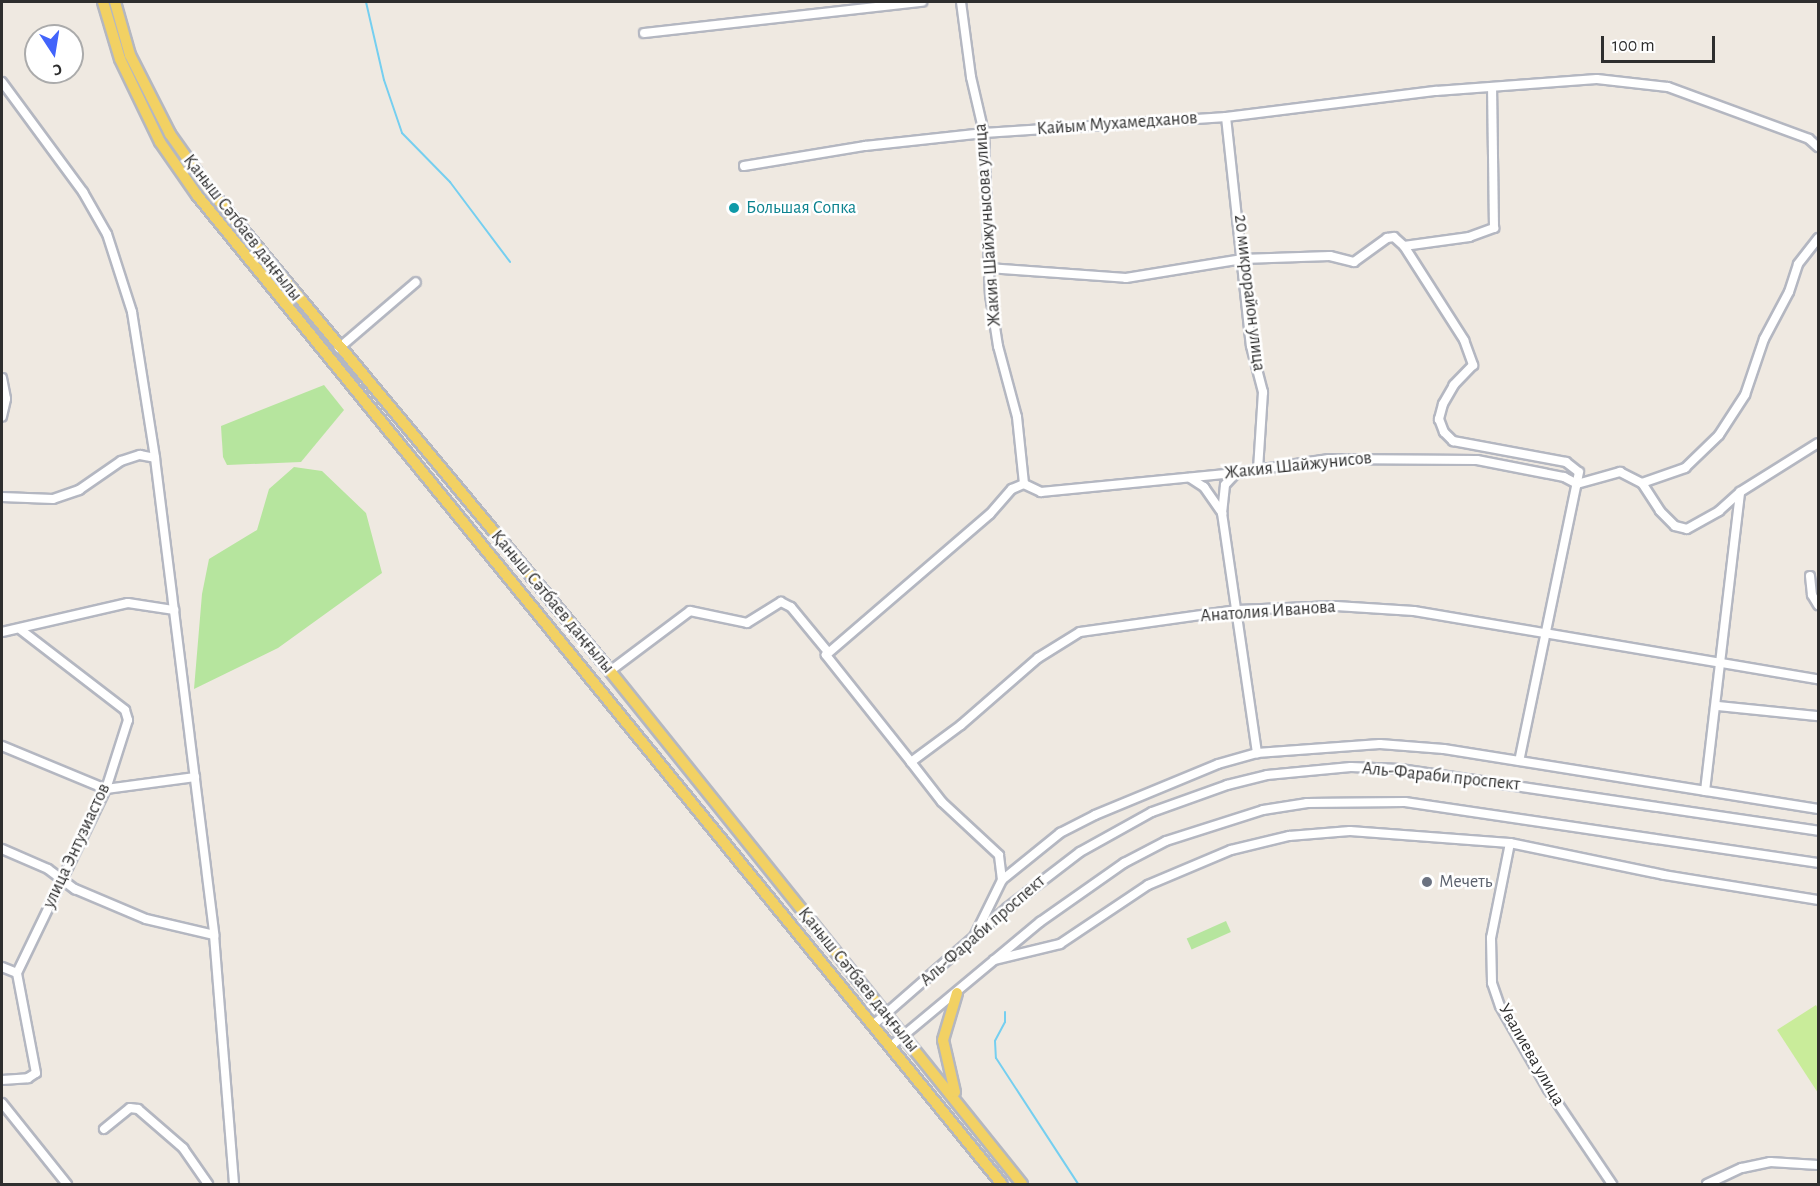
<!DOCTYPE html>
<meta charset="utf-8">
<style>
body{margin:0}
#map{position:relative;width:1820px;height:1186px;overflow:hidden;background:#efe9e1;font-family:"Alegreya Sans",sans-serif}
div>[style]{position:absolute}
[style*='--x']{left:calc(var(--x)*1px);top:calc(var(--y)*1px);width:calc(var(--w)*1px);rotate:calc(var(--a)*1deg)}
.green>*{inset:0;background:#b6e59e;transform-origin:0 0}
.pitch>*{inset:0;background:#c9ec9a}
.stream>*{height:2px;margin:-1px;padding:0 1px;transform-origin:1px;border-radius:1px;background:#75cff0}
.roads{filter:drop-shadow(2px 0 #b4b7c1) drop-shadow(-2px 0 #b4b7c1) drop-shadow(0 2px #b4b7c1) drop-shadow(0 -2px #b4b7c1)}
.minor>*{height:8px;margin:-4px;padding:0 4px;transform-origin:4px;border-radius:4px;background:#fff}
.major>*{height:10px;margin:-5px;padding:0 5px;transform-origin:5px;border-radius:5px;background:#f2d163}
.dots>*{width:16px;height:16px;translate:-50% -50%;box-sizing:border-box;border:3px solid #fff;border-radius:50%}
span{translate:-50% -50%;white-space:nowrap;text-align:center;line-height:1.15;-webkit-text-stroke:5px #fff;paint-order:stroke}
.street-label{font-size:18px;color:#2e2e2e}
.culture-label{font-size:18px;color:#0d838f}
.left{translate:0 -50%;text-align:left}
.worship-label{font-size:18px;color:#5b616d}
.frame{position:absolute;inset:0;border:3px solid #2e2e2e;pointer-events:none}
.north{position:absolute;left:24px;top:24px;width:60px;height:60px;box-sizing:border-box;background:#fff;border:2px solid #ababab;border-radius:50%;rotate:168deg;font-size:16px;font-weight:700;line-height:24px;text-align:center;color:#2e2e2e}
.north::after{content:'';display:block;margin:auto;width:21px;height:27px;background:#4264fb;clip-path:polygon(50% 0,100% 100%,50% 72%,0 100%)}
.scale{position:absolute;left:1601px;top:36px;width:114px;height:27px;box-sizing:border-box;border:3px solid #2e2e2e;border-top:0;padding-left:8px;font-size:18px;line-height:21px;white-space:nowrap;color:#2e2e2e;-webkit-text-stroke:4px #fff;paint-order:stroke}
</style>
<div id="map">
<div class="green">
<div style="clip-path:polygon(324px 385px,344px 410px,301px 462px,227px 465px,223px 457px,221px 426px)"></div>
<div style="clip-path:polygon(294px 467px,322px 471px,366px 513px,382px 573px,278px 648px,194px 689px,202px 594px,209px 559px,257px 530px,269px 489px)"></div>
<div style="left:1226px;top:921px;width:12px;height:43px;rotate:66deg"></div>
</div>
<div class="pitch">
<div style="clip-path:polygon(1816px 1005px,1818px 1009px,1818px 1093px,1777px 1030px)"></div>
</div>
<div class="stream">
<div style="--x:366;--y:2;--w:80;--a:77"></div>
<div style="--x:384;--y:80;--w:56;--a:71.2"></div>
<div style="--x:402;--y:133;--w:69;--a:45.6"></div>
<div style="--x:450;--y:182;--w:100;--a:53.1"></div>
<div style="--x:1005;--y:1012;--w:10;--a:90"></div>
<div style="--x:1005;--y:1022;--w:21;--a:118"></div>
<div style="--x:995;--y:1041;--w:17;--a:87"></div>
<div style="--x:996;--y:1058;--w:150;--a:56.9"></div>
</div>
<div class="roads">
<div class="minor">
<div style="--x:961;--y:2;--w:76;--a:82.4"></div>
<div style="--x:971;--y:77;--w:57;--a:76.9"></div>
<div style="--x:984;--y:133;--w:162;--a:87.9"></div>
<div style="--x:990;--y:295;--w:52;--a:81.1"></div>
<div style="--x:998;--y:346;--w:73;--a:75"></div>
<div style="--x:1017;--y:417;--w:67;--a:84"></div>
<div style="--x:644;--y:33;--w:280;--a:-6.4"></div>
<div style="--x:2;--y:82;--w:137;--a:53.6"></div>
<div style="--x:83;--y:192;--w:48;--a:60.3"></div>
<div style="--x:107;--y:234;--w:82;--a:72.2"></div>
<div style="--x:132;--y:312;--w:148;--a:81"></div>
<div style="--x:155;--y:458;--w:481;--a:82.9"></div>
<div style="--x:214;--y:935;--w:250;--a:85.4"></div>
<div style="--x:1226;--y:117;--w:230;--a:83.8"></div>
<div style="--x:1251;--y:346;--w:48;--a:75.4"></div>
<div style="--x:1263;--y:392;--w:77;--a:93.7"></div>
<div style="--x:744;--y:166;--w:123;--a:-9.4"></div>
<div style="--x:865;--y:146;--w:120;--a:-6.2"></div>
<div style="--x:984;--y:133;--w:243;--a:-3.8"></div>
<div style="--x:1226;--y:117;--w:212;--a:-7.1"></div>
<div style="--x:1436;--y:91;--w:161;--a:-4.3"></div>
<div style="--x:1597;--y:79;--w:71;--a:6.4"></div>
<div style="--x:1668;--y:87;--w:150;--a:20.2"></div>
<div style="--x:1809;--y:139;--w:12;--a:42"></div>
<div style="--x:1404;--y:246;--w:66;--a:-7.9"></div>
<div style="--x:1469;--y:237;--w:27;--a:-20"></div>
<div style="--x:1494;--y:228;--w:141;--a:-90.8"></div>
<div style="--x:988;--y:268;--w:138;--a:4.1"></div>
<div style="--x:1126;--y:278;--w:118;--a:-9.3"></div>
<div style="--x:1242;--y:259;--w:88;--a:-2"></div>
<div style="--x:1330;--y:256;--w:25;--a:14"></div>
<div style="--x:1354;--y:262;--w:41;--a:-36"></div>
<div style="--x:1387;--y:238;--w:7;--a:-8"></div>
<div style="--x:1394;--y:237;--w:13;--a:42"></div>
<div style="--x:1404;--y:246;--w:112;--a:57.4"></div>
<div style="--x:1464;--y:340;--w:27;--a:70"></div>
<div style="--x:1473;--y:365;--w:28;--a:134"></div>
<div style="--x:1454;--y:385;--w:22;--a:120"></div>
<div style="--x:1443;--y:404;--w:16;--a:105"></div>
<div style="--x:1439;--y:419;--w:14;--a:69"></div>
<div style="--x:1444;--y:432;--w:13;--a:45"></div>
<div style="--x:1453;--y:441;--w:115;--a:10.5"></div>
<div style="--x:1566;--y:462;--w:16;--a:38"></div>
<div style="--x:1579;--y:472;--w:295;--a:101.7"></div>
<div style="--x:339;--y:348;--w:101;--a:-40.6"></div>
<div style="--x:2;--y:378;--w:21;--a:79"></div>
<div style="--x:6;--y:399;--w:18;--a:103"></div>
<div style="--x:1236;--y:473;--w:16;--a:133"></div>
<div style="--x:1225;--y:485;--w:28;--a:96"></div>
<div style="--x:1222;--y:513;--w:243;--a:81.7"></div>
<div style="--x:1190;--y:478;--w:17;--a:33"></div>
<div style="--x:1204;--y:487;--w:32;--a:55"></div>
<div style="--x:1642;--y:483;--w:46;--a:-19.2"></div>
<div style="--x:1685;--y:468;--w:47;--a:-44.1"></div>
<div style="--x:1719;--y:435;--w:48;--a:-57"></div>
<div style="--x:1745;--y:395;--w:59;--a:-71.3"></div>
<div style="--x:1764;--y:339;--w:53;--a:-62"></div>
<div style="--x:1789;--y:292;--w:29;--a:-72"></div>
<div style="--x:1798;--y:264;--w:33;--a:-52"></div>
<div style="--x:2;--y:497;--w:51;--a:2.2"></div>
<div style="--x:53;--y:499;--w:28;--a:-19"></div>
<div style="--x:79;--y:490;--w:51;--a:-34.6"></div>
<div style="--x:121;--y:461;--w:20;--a:-18"></div>
<div style="--x:140;--y:455;--w:15;--a:11"></div>
<div style="--x:1810;--y:576;--w:19;--a:84"></div>
<div style="--x:1812;--y:595;--w:12;--a:59"></div>
<div style="--x:2;--y:632;--w:129;--a:-13"></div>
<div style="--x:128;--y:603;--w:47;--a:8.7"></div>
<div style="--x:610;--y:671;--w:100;--a:-36.9"></div>
<div style="--x:690;--y:611;--w:58;--a:11.9"></div>
<div style="--x:747;--y:623;--w:40;--a:-32"></div>
<div style="--x:781;--y:602;--w:11;--a:27"></div>
<div style="--x:791;--y:607;--w:58;--a:50.6"></div>
<div style="--x:1717;--y:706;--w:101;--a:5.7"></div>
<div style="--x:2;--y:746;--w:113;--a:22.5"></div>
<div style="--x:106;--y:789;--w:90;--a:-7.7"></div>
<div style="--x:911;--y:762;--w:137;--a:-128.5"></div>
<div style="--x:826;--y:655;--w:216;--a:-40.7"></div>
<div style="--x:990;--y:514;--w:33;--a:-49"></div>
<div style="--x:1012;--y:489;--w:13;--a:-23"></div>
<div style="--x:1024;--y:484;--w:19;--a:25"></div>
<div style="--x:1041;--y:492;--w:196;--a:-5.6"></div>
<div style="--x:1236;--y:473;--w:94;--a:-8.6"></div>
<div style="--x:1329;--y:459;--w:148;--a:0.4"></div>
<div style="--x:1477;--y:460;--w:89;--a:11.1"></div>
<div style="--x:1564;--y:477;--w:15;--a:28"></div>
<div style="--x:1577;--y:484;--w:45;--a:-15.6"></div>
<div style="--x:1620;--y:472;--w:25;--a:27"></div>
<div style="--x:1642;--y:483;--w:33;--a:57"></div>
<div style="--x:1660;--y:511;--w:21;--a:45"></div>
<div style="--x:1675;--y:526;--w:12;--a:14"></div>
<div style="--x:1687;--y:529;--w:37;--a:-29"></div>
<div style="--x:1719;--y:511;--w:28;--a:-42"></div>
<div style="--x:1740;--y:492;--w:92;--a:-32.1"></div>
<div style="--x:1705;--y:791;--w:301;--a:-83.3"></div>
<div style="--x:1510;--y:843;--w:97;--a:101.3"></div>
<div style="--x:1491;--y:938;--w:45;--a:88.7"></div>
<div style="--x:1492;--y:983;--w:24;--a:71"></div>
<div style="--x:1500;--y:1006;--w:96;--a:60"></div>
<div style="--x:1548;--y:1089;--w:115;--a:56"></div>
<div style="--x:2;--y:849;--w:50;--a:23.5"></div>
<div style="--x:48;--y:869;--w:34;--a:37"></div>
<div style="--x:75;--y:889;--w:77;--a:22.9"></div>
<div style="--x:146;--y:919;--w:70;--a:13.2"></div>
<div style="--x:1002;--y:880;--w:25;--a:-97"></div>
<div style="--x:999;--y:855;--w:78;--a:-137.1"></div>
<div style="--x:942;--y:802;--w:51;--a:-127.8"></div>
<div style="--x:911;--y:762;--w:62;--a:-36.5"></div>
<div style="--x:961;--y:725;--w:102;--a:-41"></div>
<div style="--x:1038;--y:658;--w:49;--a:-31.8"></div>
<div style="--x:1080;--y:632;--w:159;--a:-8"></div>
<div style="--x:1237;--y:610;--w:99;--a:-2.3"></div>
<div style="--x:1336;--y:606;--w:78;--a:3.7"></div>
<div style="--x:1414;--y:611;--w:410;--a:9.6"></div>
<div style="--x:973;--y:939;--w:66;--a:-63.8"></div>
<div style="--x:1002;--y:880;--w:75;--a:-39"></div>
<div style="--x:1060;--y:833;--w:39;--a:-27"></div>
<div style="--x:1095;--y:815;--w:133;--a:-22.5"></div>
<div style="--x:1218;--y:764;--w:41;--a:-15.8"></div>
<div style="--x:1257;--y:753;--w:123;--a:-4.2"></div>
<div style="--x:1380;--y:744;--w:64;--a:4.5"></div>
<div style="--x:1444;--y:749;--w:379;--a:9.1"></div>
<div style="--x:994;--y:960;--w:68;--a:-13.6"></div>
<div style="--x:1060;--y:944;--w:106;--a:-33.8"></div>
<div style="--x:1148;--y:885;--w:90;--a:-22.9"></div>
<div style="--x:1231;--y:850;--w:60;--a:-13.6"></div>
<div style="--x:1289;--y:836;--w:61;--a:-4.7"></div>
<div style="--x:1350;--y:831;--w:160;--a:4.3"></div>
<div style="--x:1510;--y:843;--w:157;--a:11.7"></div>
<div style="--x:1664;--y:875;--w:156;--a:9.2"></div>
<div style="--x:2;--y:967;--w:16;--a:22"></div>
<div style="--x:873;--y:1025;--w:178;--a:-41.1"></div>
<div style="--x:1007;--y:908;--w:92;--a:-37.5"></div>
<div style="--x:1080;--y:852;--w:82;--a:-29.1"></div>
<div style="--x:1152;--y:812;--w:80;--a:-19.8"></div>
<div style="--x:1227;--y:785;--w:41;--a:-14"></div>
<div style="--x:1267;--y:775;--w:84;--a:-5.4"></div>
<div style="--x:1351;--y:767;--w:49;--a:2.3"></div>
<div style="--x:1400;--y:769;--w:423;--a:8.4"></div>
<div style="--x:891;--y:1046;--w:194;--a:-39.8"></div>
<div style="--x:1040;--y:922;--w:103;--a:-35.1"></div>
<div style="--x:1124;--y:863;--w:47;--a:-27.6"></div>
<div style="--x:1166;--y:841;--w:102;--a:-17.7"></div>
<div style="--x:1263;--y:810;--w:45;--a:-9"></div>
<div style="--x:1307;--y:803;--w:98;--a:-0.6"></div>
<div style="--x:1405;--y:802;--w:417;--a:8.4"></div>
<div style="--x:2;--y:1080;--w:26;--a:-4"></div>
<div style="--x:28;--y:1078;--w:9;--a:-32"></div>
<div style="--x:36;--y:1073;--w:102;--a:-100.8"></div>
<div style="--x:17;--y:973;--w:204;--a:-64.2"></div>
<div style="--x:106;--y:789;--w:72;--a:-72.3"></div>
<div style="--x:128;--y:720;--w:10;--a:-107"></div>
<div style="--x:125;--y:710;--w:131;--a:-142.4"></div>
<div style="--x:2;--y:1103;--w:104;--a:51.3"></div>
<div style="--x:104;--y:1129;--w:33;--a:-39"></div>
<div style="--x:130;--y:1108;--w:8;--a:7"></div>
<div style="--x:138;--y:1109;--w:60;--a:40.9"></div>
<div style="--x:183;--y:1148;--w:44;--a:55.2"></div>
<div style="--x:1707;--y:1184;--w:38;--a:-25"></div>
<div style="--x:1742;--y:1168;--w:29;--a:-12"></div>
<div style="--x:1770;--y:1162;--w:48;--a:3.6"></div>
</div>
<div class="major">
<div style="--x:103;--y:2;--w:59;--a:73.4"></div>
<div style="--x:120;--y:59;--w:92;--a:64.3"></div>
<div style="--x:160;--y:142;--w:65;--a:55.1"></div>
<div style="--x:197;--y:195;--w:1275;--a:50.86"></div>
<div style="--x:115;--y:2;--w:55;--a:74.2"></div>
<div style="--x:130;--y:55;--w:89;--a:63.1"></div>
<div style="--x:170;--y:134;--w:67;--a:54.7"></div>
<div style="--x:209;--y:189;--w:627;--a:50.24"></div>
<div style="--x:610;--y:671;--w:658;--a:51.23"></div>
<div style="--x:955;--y:1092;--w:53;--a:-103"></div>
<div style="--x:943;--y:1040;--w:49;--a:-73.4"></div>
</div>
</div>
<div class="dots">
<div style="left:734px;top:208px;background:#0f9aa8"></div>
<div style="left:1427px;top:882px;background:#6b7280"></div>
</div>
<div class="street-label">
<span style="left:1117px;top:124px;rotate:-4deg">Кайым Мухамедханов</span>
<span style="left:988px;top:225px;rotate:-94deg">Жакия Шайжунысова улица</span>
<span style="left:242px;top:228px;rotate:52deg">Қаныш Сәтбаев даңғылы</span>
<span style="left:1249px;top:293px;rotate:83deg">20 микрорайон улица</span>
<span style="left:1298px;top:466px;rotate:-6deg">Жакия Шайжунисов</span>
<span style="left:552px;top:602px;rotate:50deg">Қаныш Сәтбаев даңғылы</span>
<span style="left:1268px;top:612px;rotate:-4deg">Анатолия Иванова</span>
<span style="left:1441px;top:777px;rotate:6deg">Аль-Фараби проспект</span>
<span style="left:77px;top:846px;rotate:-65deg">улица Энтузиастов</span>
<span style="left:983px;top:931px;rotate:-41deg">Аль-Фараби проспект</span>
<span style="left:858px;top:980px;rotate:51deg">Қаныш Сәтбаев даңғылы</span>
<span style="left:1531px;top:1055px;rotate:60deg">Увалиева улица</span>
</div>
<div class="culture-label">
<span class="left" style="left:746px;top:208px">Большая Сопка</span>
</div>
<div class="worship-label">
<span class="left" style="left:1439px;top:882px">Мечеть</span>
</div>
<div class="frame"></div>
<div class="north">С</div>
<div class="scale">100 m</div>
</div>
